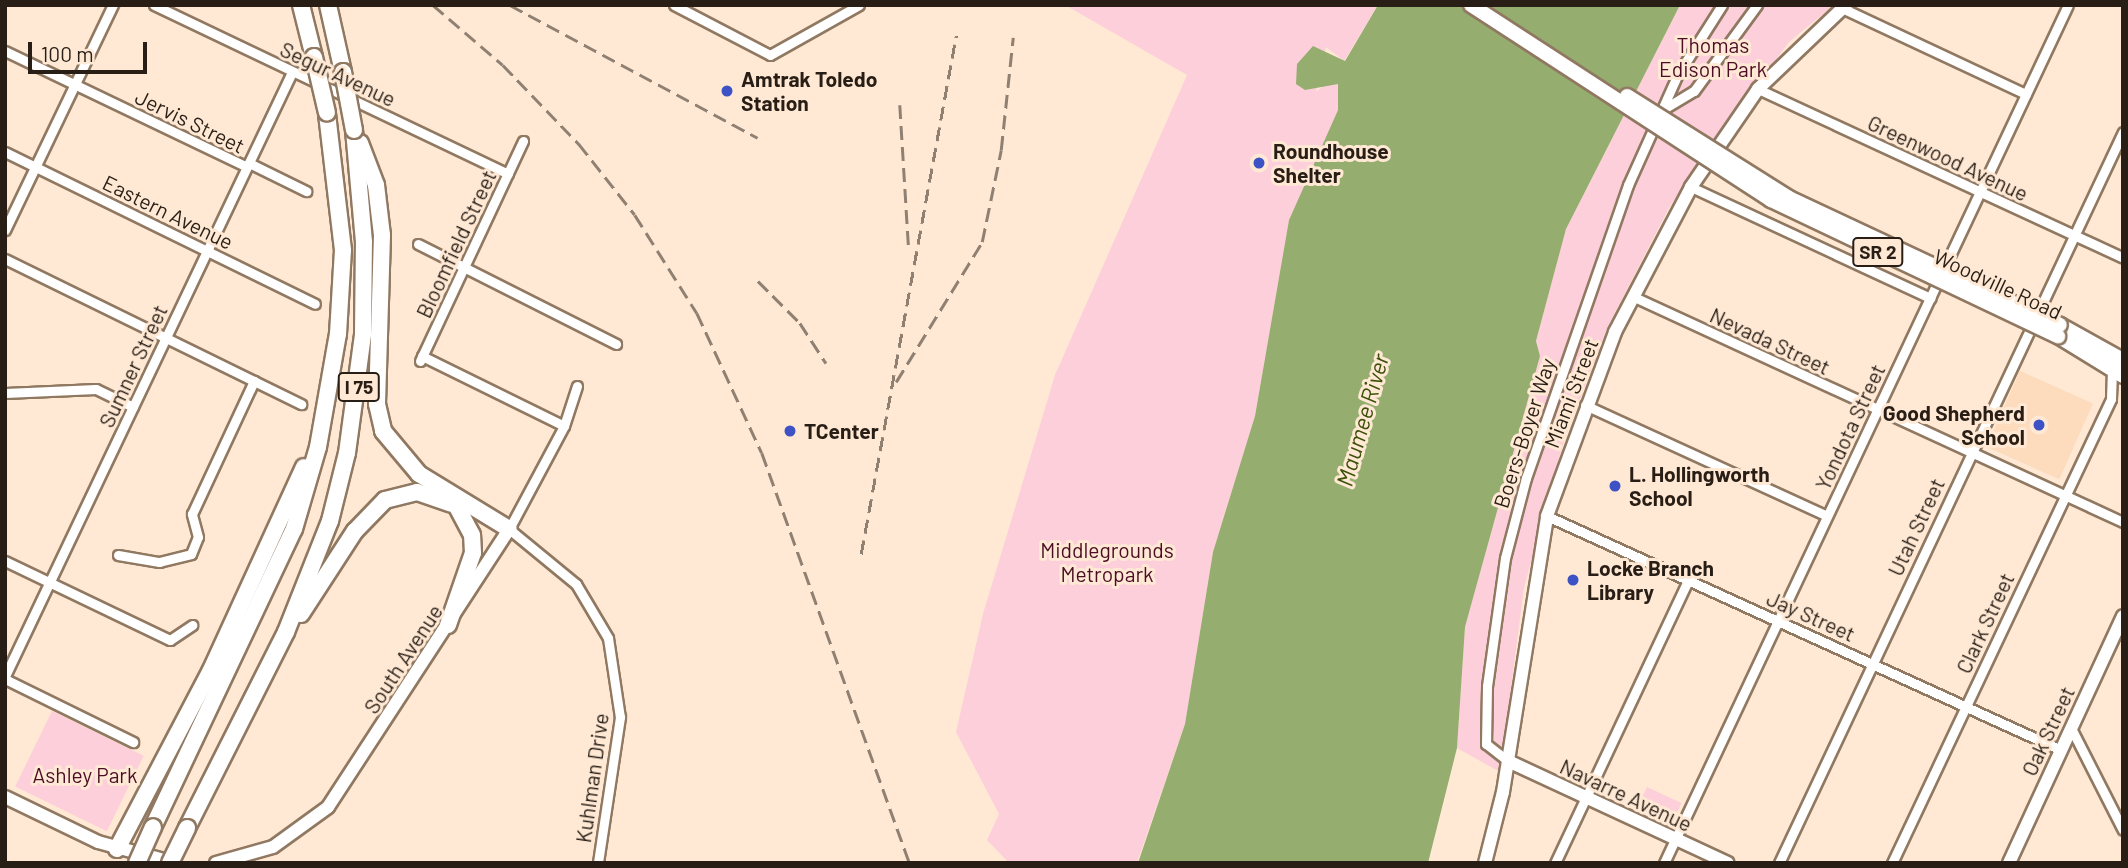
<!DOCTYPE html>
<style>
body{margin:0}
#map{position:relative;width:2128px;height:868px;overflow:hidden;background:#ffe9d5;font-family:Barlow,sans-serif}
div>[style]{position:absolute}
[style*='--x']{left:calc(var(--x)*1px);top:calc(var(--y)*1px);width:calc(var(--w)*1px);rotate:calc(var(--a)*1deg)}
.built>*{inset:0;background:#fddbbd;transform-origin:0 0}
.green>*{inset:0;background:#fccfda;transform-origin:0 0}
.water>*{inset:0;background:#95ad6f}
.roads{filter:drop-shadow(2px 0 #907861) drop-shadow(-2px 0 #907861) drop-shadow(0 2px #907861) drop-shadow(0 -2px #907861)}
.street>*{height:9px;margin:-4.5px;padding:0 4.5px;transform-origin:4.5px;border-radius:4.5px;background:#fff}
.secondary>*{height:12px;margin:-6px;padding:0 6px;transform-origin:6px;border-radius:6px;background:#fff}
.primary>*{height:14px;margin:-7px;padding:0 7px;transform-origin:7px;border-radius:7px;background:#fff}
.highway>*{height:16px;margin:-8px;padding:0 8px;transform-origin:8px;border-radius:8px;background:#fff}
.rail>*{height:2.5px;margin-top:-1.25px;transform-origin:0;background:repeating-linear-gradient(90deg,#908072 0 14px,transparent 0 21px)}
.bridges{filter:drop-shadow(2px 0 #907861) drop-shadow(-2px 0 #907861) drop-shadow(0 2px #907861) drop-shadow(0 -2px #907861)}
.primary-bridge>*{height:14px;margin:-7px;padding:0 7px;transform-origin:7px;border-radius:7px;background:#fff}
.highway-bridge>*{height:16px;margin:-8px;padding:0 8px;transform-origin:8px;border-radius:8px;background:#fff}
.dots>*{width:19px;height:19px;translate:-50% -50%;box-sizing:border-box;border:4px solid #ffe9d5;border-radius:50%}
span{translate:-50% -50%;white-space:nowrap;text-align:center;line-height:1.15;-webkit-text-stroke:6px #ffe9d5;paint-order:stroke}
.shield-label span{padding:2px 5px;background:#ffe9d5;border:2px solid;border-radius:5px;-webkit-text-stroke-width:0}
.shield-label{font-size:19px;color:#281e15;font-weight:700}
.park-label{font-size:21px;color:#4c0c25}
.street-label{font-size:21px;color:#281e15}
.poi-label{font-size:21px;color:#281e15;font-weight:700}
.left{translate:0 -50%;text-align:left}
.right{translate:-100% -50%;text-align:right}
.water-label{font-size:23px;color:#3b5009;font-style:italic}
.frame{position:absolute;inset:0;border:7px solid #281e15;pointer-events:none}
.scale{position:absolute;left:28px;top:42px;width:119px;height:32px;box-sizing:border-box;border:4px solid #281e15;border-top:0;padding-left:9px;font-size:21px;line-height:24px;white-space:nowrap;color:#281e15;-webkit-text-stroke:5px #ffe9d5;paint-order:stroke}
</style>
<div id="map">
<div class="built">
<div style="left:2020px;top:371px;width:80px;height:83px;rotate:24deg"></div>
</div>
<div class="green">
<div style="clip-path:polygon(1065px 5px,1378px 5px,1344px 61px,1326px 47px,1316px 92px,1329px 81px,1339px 84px,1338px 110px,1289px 220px,1255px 416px,1213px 552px,1185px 724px,1137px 863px,1009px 863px,987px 840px,999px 814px,956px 732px,983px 614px,1055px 375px,1187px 75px)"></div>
<div style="clip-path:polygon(1680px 5px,1834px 5px,1789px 42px,1732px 118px,1670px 206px,1607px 328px,1563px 444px,1524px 588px,1500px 772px,1457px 748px,1465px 627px,1540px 356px,1536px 341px,1566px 229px)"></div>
<div style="left:52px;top:711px;width:102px;height:84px;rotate:26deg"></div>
<div style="left:1647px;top:787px;width:38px;height:23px;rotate:25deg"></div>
</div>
<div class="water">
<div style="clip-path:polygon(1378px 5px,1680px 5px,1566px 229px,1536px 341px,1540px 356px,1465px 627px,1457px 748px,1428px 863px,1138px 863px,1185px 724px,1213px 552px,1255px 416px,1289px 220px,1338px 110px,1338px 84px,1305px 90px,1296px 84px,1297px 64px,1313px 46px,1345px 61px)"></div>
</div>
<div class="roads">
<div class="street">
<div style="--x:154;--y:5;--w:392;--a:25.5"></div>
<div style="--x:674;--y:5;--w:108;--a:27.5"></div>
<div style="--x:770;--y:55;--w:102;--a:-29.3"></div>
<div style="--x:1842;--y:8;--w:203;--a:25.1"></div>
<div style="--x:5;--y:51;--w:268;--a:25.6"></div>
<div style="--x:1758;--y:89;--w:402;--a:24.8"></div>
<div style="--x:1662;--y:110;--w:37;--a:-31"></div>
<div style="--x:1694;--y:91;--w:107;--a:-53.8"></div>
<div style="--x:5;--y:152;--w:345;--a:26.1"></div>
<div style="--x:249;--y:163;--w:64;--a:26.2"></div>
<div style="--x:1691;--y:187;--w:264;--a:24.9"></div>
<div style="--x:5;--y:230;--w:250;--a:-64.4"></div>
<div style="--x:418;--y:244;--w:222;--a:26.8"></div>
<div style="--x:5;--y:259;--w:330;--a:26.1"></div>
<div style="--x:1632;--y:296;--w:541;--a:24.72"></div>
<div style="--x:422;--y:356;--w:158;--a:26.2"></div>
<div style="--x:420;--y:361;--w:243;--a:-64.9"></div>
<div style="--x:577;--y:386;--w:42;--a:108"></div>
<div style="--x:564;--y:426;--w:117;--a:118.1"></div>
<div style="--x:509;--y:529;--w:87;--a:39.4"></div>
<div style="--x:576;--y:584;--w:63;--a:59.3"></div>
<div style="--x:608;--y:638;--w:80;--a:81.4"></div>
<div style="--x:620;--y:717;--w:148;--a:98.6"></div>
<div style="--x:5;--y:393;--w:91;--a:-2.5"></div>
<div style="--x:96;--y:389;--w:41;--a:25.9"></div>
<div style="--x:1585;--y:405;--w:266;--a:24.6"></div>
<div style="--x:1547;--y:516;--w:565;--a:24.48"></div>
<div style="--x:118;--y:555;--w:42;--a:9.7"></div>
<div style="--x:159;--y:562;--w:33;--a:-14"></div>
<div style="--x:191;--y:554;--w:18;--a:-68"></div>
<div style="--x:198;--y:537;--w:24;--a:-105"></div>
<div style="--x:192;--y:514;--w:147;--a:-65"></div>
<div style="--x:5;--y:561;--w:183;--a:25.6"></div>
<div style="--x:170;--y:640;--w:27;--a:-34"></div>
<div style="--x:5;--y:676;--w:669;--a:-64.58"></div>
<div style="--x:5;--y:679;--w:143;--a:26.2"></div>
<div style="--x:2071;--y:728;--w:114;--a:63"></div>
<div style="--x:1508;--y:761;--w:28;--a:-142"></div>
<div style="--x:1486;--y:744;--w:58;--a:-89"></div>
<div style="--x:1487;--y:686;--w:129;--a:-82"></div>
<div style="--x:1505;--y:558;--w:83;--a:-75.3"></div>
<div style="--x:1526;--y:478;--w:310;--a:-70.8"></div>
<div style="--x:1628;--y:185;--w:122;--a:-65.8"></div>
<div style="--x:1678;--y:74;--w:82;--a:-57.5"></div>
<div style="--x:1555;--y:863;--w:313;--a:-64.8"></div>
<div style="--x:1664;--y:863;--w:948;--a:-64.79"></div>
<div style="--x:1779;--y:863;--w:808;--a:-64.8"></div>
<div style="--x:1892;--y:863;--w:513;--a:-64.73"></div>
<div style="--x:2111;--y:399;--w:31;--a:-88"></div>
</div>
<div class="secondary">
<div style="--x:1508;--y:761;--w:242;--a:24.9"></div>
<div style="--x:5;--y:797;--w:103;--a:25.8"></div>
<div style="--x:98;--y:842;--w:80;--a:15.3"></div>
<div style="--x:216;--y:863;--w:59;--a:-15.7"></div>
<div style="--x:273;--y:847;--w:68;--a:-36"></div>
<div style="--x:328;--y:807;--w:332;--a:-56.9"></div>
<div style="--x:1485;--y:863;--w:73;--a:-75.8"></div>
<div style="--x:1503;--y:792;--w:279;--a:-80.9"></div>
<div style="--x:1547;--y:516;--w:196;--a:-69.7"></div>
<div style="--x:1615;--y:332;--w:164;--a:-62.3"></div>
<div style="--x:1691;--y:187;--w:119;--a:-55.6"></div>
<div style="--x:1758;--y:89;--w:122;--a:-43.7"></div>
<div style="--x:2009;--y:863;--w:272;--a:-65.2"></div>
</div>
<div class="primary">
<div style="--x:2060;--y:325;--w:72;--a:29.1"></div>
<div style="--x:2058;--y:336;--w:76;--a:31.6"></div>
</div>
<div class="highway">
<div style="--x:301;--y:5;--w:54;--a:76"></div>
<div style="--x:328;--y:5;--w:69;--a:77.4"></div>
<div style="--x:360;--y:143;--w:45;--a:69.1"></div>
<div style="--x:376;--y:185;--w:50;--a:83.2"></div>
<div style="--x:382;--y:235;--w:169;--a:91.7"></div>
<div style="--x:377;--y:404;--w:28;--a:77"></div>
<div style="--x:383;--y:431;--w:56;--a:50.1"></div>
<div style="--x:419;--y:474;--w:105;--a:31.4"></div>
<div style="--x:301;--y:614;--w:99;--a:-57"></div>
<div style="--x:355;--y:531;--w:43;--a:-45.9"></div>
<div style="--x:385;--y:500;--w:33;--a:-14"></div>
<div style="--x:417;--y:492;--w:36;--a:19"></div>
<div style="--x:448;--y:625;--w:76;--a:-70.9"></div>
<div style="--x:473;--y:553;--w:18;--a:-93"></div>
<div style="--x:472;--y:535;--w:32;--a:-118"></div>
<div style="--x:153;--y:827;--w:330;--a:-64.7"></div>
<div style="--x:294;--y:529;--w:85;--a:-73.7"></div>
<div style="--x:318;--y:447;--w:115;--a:-80"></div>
<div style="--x:338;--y:334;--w:84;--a:-86.6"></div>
<div style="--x:343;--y:250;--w:138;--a:-96.7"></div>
<div style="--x:187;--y:828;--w:220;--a:-63.2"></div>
<div style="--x:286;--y:632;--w:119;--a:-68.4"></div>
<div style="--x:330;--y:521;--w:70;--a:-76"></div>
<div style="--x:347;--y:453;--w:120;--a:-82.3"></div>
<div style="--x:363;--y:334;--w:92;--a:-89.4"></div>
<div style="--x:364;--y:242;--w:112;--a:-95.1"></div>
<div style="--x:117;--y:849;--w:202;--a:-62.3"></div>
<div style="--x:211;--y:670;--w:223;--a:-65.4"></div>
</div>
</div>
<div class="rail">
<div style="--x:433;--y:5;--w:92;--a:40.6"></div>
<div style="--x:503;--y:65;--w:110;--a:46.1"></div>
<div style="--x:579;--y:144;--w:90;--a:51.7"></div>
<div style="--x:635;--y:215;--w:116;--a:57.7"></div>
<div style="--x:697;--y:313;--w:154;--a:65.1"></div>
<div style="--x:762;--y:453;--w:436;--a:70.2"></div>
<div style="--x:510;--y:5;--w:281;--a:28.2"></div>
<div style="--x:900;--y:105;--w:147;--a:86.5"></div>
<div style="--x:758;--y:281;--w:59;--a:45"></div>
<div style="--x:800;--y:323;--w:48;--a:57"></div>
<div style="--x:896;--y:382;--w:164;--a:-58.4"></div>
<div style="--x:982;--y:242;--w:94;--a:-78.3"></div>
<div style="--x:1001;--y:150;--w:113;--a:-83.9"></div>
<div style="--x:861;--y:554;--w:527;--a:-79.61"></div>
</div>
<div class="bridges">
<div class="primary-bridge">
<div style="--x:1471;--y:5;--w:358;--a:33"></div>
<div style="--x:1771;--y:200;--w:318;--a:25.4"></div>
<div style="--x:1627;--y:96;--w:191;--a:32.2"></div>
<div style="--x:1789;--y:198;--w:299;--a:25.1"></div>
</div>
<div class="highway-bridge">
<div style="--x:314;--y:57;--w:57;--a:76.9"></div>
<div style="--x:343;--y:72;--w:59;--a:79.3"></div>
<div style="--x:137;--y:863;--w:39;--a:-66"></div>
<div style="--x:170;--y:863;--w:39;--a:-64"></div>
</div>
</div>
<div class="dots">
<div style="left:727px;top:91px;background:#3d52c5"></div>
<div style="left:1259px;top:163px;background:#3d52c5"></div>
<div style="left:2039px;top:425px;background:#3d52c5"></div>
<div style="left:790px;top:431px;background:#3d52c5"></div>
<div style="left:1615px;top:486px;background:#3d52c5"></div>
<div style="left:1573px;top:580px;background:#3d52c5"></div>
</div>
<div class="shield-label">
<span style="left:1878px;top:252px">SR 2</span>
<span style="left:359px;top:387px">I 75</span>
</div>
<div class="park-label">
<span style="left:1713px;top:57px">Thomas<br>Edison Park</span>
<span style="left:1107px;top:562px">Middlegrounds<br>Metropark</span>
<span style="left:85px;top:775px">Ashley Park</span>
</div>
<div class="street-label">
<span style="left:338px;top:74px;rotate:25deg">Segur Avenue</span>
<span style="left:190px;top:121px;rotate:26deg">Jervis Street</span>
<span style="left:1948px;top:158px;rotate:25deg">Greenwood Avenue</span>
<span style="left:168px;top:212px;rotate:26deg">Eastern Avenue</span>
<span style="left:456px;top:244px;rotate:-65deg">Bloomfield Street</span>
<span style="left:1998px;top:284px;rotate:25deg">Woodville Road</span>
<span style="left:1770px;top:341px;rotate:25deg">Nevada Street</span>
<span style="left:133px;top:366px;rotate:-65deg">Sumner Street</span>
<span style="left:1571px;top:393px;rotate:-69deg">Miami Street</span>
<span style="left:1850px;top:427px;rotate:-65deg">Yondota Street</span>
<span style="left:1524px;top:433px;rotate:-72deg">Boers-Boyer Way</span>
<span style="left:1916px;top:527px;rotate:-65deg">Utah Street</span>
<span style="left:1811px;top:616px;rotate:24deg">Jay Street</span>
<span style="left:1985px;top:623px;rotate:-65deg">Clark Street</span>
<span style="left:403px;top:659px;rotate:-57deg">South Avenue</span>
<span style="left:2048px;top:731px;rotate:-65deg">Oak Street</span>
<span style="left:592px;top:778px;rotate:-82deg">Kuhlman Drive</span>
<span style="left:1626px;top:795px;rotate:25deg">Navarre Avenue</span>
</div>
<div class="poi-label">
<span class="left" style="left:741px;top:91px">Amtrak Toledo<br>Station</span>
<span class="left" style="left:1273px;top:163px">Roundhouse<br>Shelter</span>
<span class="right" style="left:2025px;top:425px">Good Shepherd<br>School</span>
<span class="left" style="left:804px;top:431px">TCenter</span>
<span class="left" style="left:1629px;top:486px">L. Hollingworth<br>School</span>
<span class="left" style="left:1587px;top:580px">Locke Branch<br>Library</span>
</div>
<div class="water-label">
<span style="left:1362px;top:420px;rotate:-74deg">Maumee River</span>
</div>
<div class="frame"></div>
<div class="scale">100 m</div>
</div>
